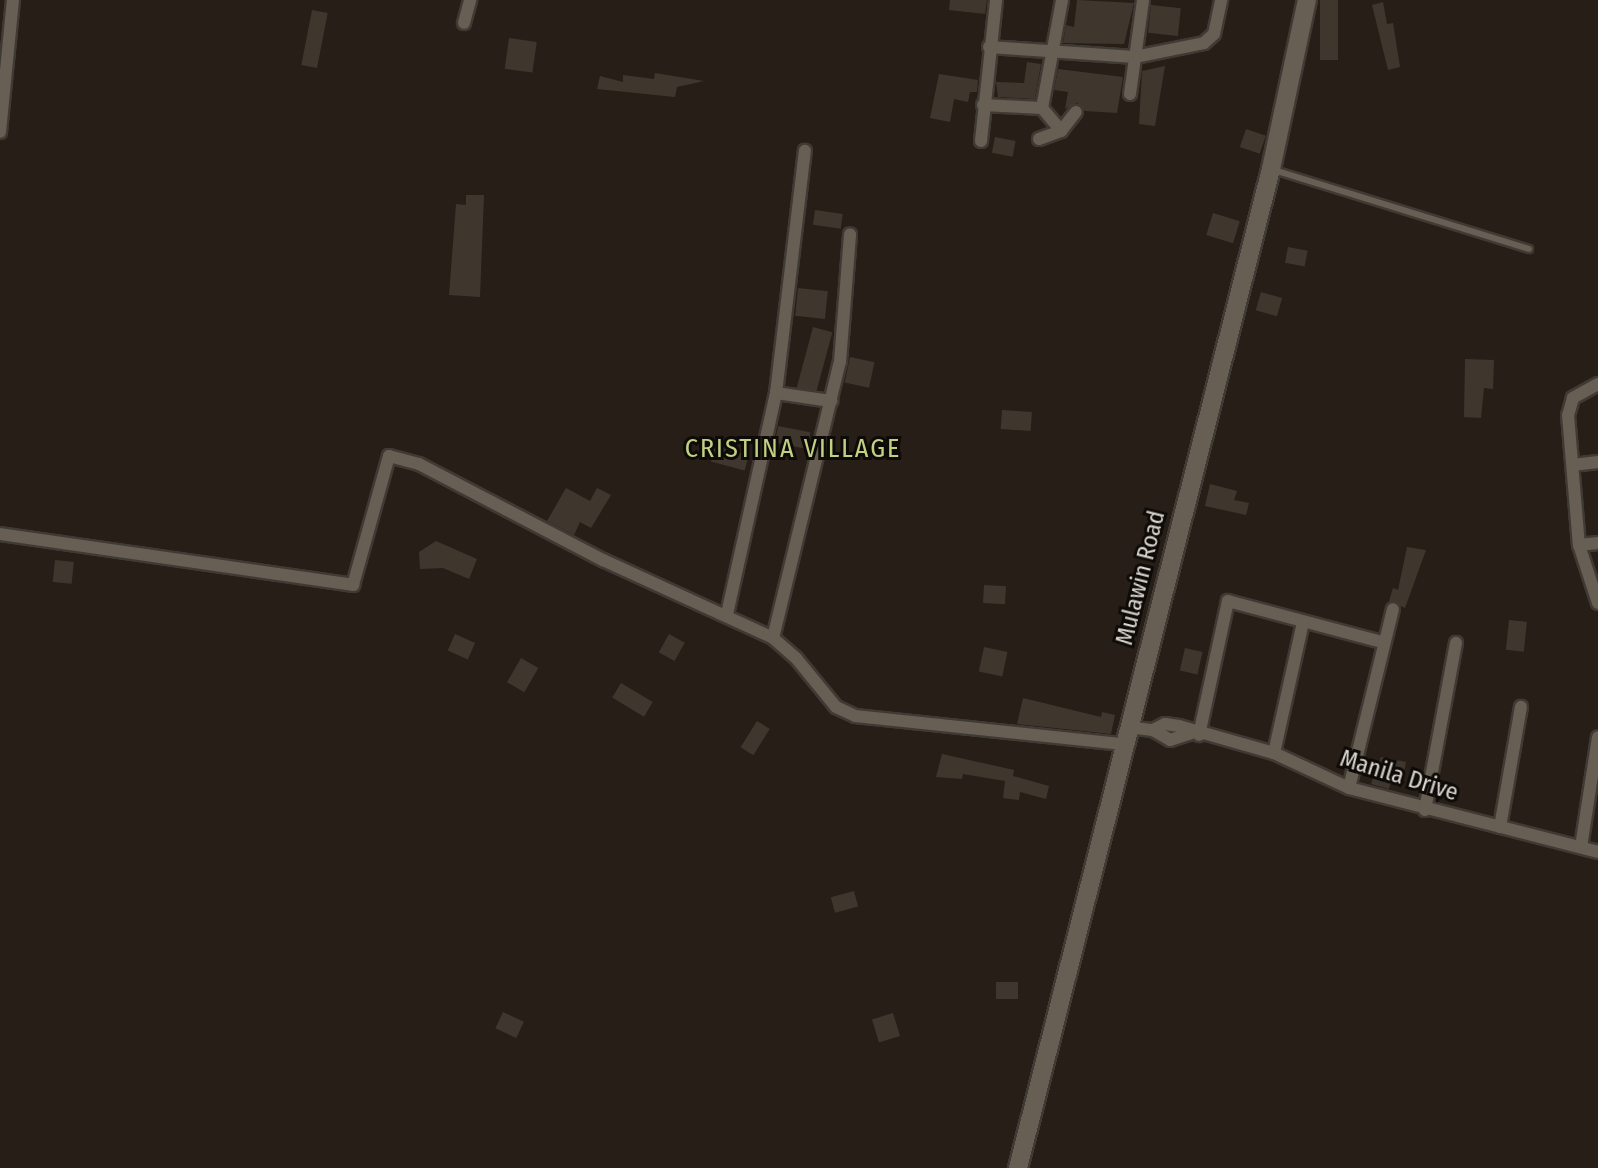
<!DOCTYPE html>
<style>
body{margin:0}
#map{position:relative;width:1598px;height:1168px;overflow:hidden;background:#271f17;font-family:"Fira Sans Condensed",sans-serif}
div>[style]{position:absolute}
[style*='--x']{left:calc(var(--x)*1px);top:calc(var(--y)*1px);width:calc(var(--w)*1px);rotate:calc(var(--a)*1deg)}
.building>*{inset:0;background:#3f372e;transform-origin:0 0}
.roads{filter:drop-shadow(2px 0 #403a34) drop-shadow(-2px 0 #403a34) drop-shadow(0 2px #403a34) drop-shadow(0 -2px #403a34)}
.service>*{height:6px;margin:-3px;padding:0 3px;transform-origin:3px;border-radius:3px;background:#675e54}
.minor>*{height:12px;margin:-6px;padding:0 6px;transform-origin:6px;border-radius:6px;background:#675e54}
.secondary>*{height:18px;margin:-9px;padding:0 9px;transform-origin:9px;border-radius:9px;background:#675e54}
span{translate:-50% -50%;white-space:nowrap;text-align:center;line-height:1.15;-webkit-text-stroke:6px #0d0a07;paint-order:stroke}
.street-label{font-size:24px;color:#dad5cf}
.neighbourhood-label{font-size:26px;color:#c2d084;letter-spacing:2px}
</style>
<div id="map">
<div class="building">
<div style="clip-path:polygon(950px 0,987px 0,985px 14px,949px 10px)"></div>
<div style="clip-path:polygon(1077px 0,1134px 3px,1124px 44px,1063px 43px,1066px 25px,1074px 27px)"></div>
<div style="left:1320px;top:0;width:18px;height:60px"></div>
<div style="clip-path:polygon(1383px 2px,1387px 24px,1393px 23px,1400px 67px,1388px 70px,1372px 5px)"></div>
<div style="left:1151px;top:5px;width:30px;height:28px;rotate:6deg"></div>
<div style="left:312px;top:10px;width:16px;height:56px;rotate:11deg"></div>
<div style="left:509px;top:38px;width:28px;height:31px;rotate:8deg"></div>
<div style="clip-path:polygon(1027px 62px,1041px 64px,1035px 99px,998px 97px,996px 82px,1024px 83px)"></div>
<div style="clip-path:polygon(1165px 66px,1155px 126px,1139px 124px,1142px 71px)"></div>
<div style="clip-path:polygon(1058px 69px,1123px 77px,1117px 113px,1085px 111px,1077px 103px,1065px 109px,1068px 92px,1054px 90px)"></div>
<div style="clip-path:polygon(655px 73px,704px 81px,677px 87px,675px 97px,597px 89px,600px 76px,623px 82px,623px 75px,654px 79px)"></div>
<div style="clip-path:polygon(939px 74px,978px 80px,977px 92px,970px 92px,968px 102px,954px 99px,950px 122px,930px 118px)"></div>
<div style="left:1246px;top:129px;width:21px;height:19px;rotate:19deg"></div>
<div style="left:995px;top:137px;width:21px;height:16px;rotate:11deg"></div>
<div style="clip-path:polygon(466px 195px,484px 195px,480px 297px,449px 295px,456px 204px,466px 205px)"></div>
<div style="left:815px;top:210px;width:28px;height:15px;rotate:8deg"></div>
<div style="left:1213px;top:213px;width:28px;height:23px;rotate:17deg"></div>
<div style="left:1288px;top:247px;width:20px;height:16px;rotate:11deg"></div>
<div style="left:798px;top:288px;width:30px;height:28px;rotate:6deg"></div>
<div style="left:1261px;top:292px;width:22px;height:19px;rotate:16deg"></div>
<div style="left:813px;top:327px;width:20px;height:63px;rotate:15deg"></div>
<div style="left:850px;top:357px;width:25px;height:26px;rotate:12deg"></div>
<div style="clip-path:polygon(1465px 359px,1494px 360px,1493px 389px,1484px 388px,1481px 418px,1464px 417px)"></div>
<div style="left:1002px;top:410px;width:30px;height:19px;rotate:4deg"></div>
<div style="left:778px;top:426px;width:33px;height:17px;rotate:11deg"></div>
<div style="left:715px;top:446px;width:35px;height:16px;rotate:15deg"></div>
<div style="clip-path:polygon(1210px 484px,1237px 491px,1234px 500px,1249px 503px,1246px 515px,1205px 506px)"></div>
<div style="clip-path:polygon(566px 488px,590px 501px,597px 488px,611px 495px,591px 528px,580px 522px,574px 535px,547px 521px)"></div>
<div style="clip-path:polygon(436px 541px,477px 559px,469px 579px,443px 568px,420px 569px,419px 552px)"></div>
<div style="clip-path:polygon(1407px 547px,1426px 550px,1405px 608px,1389px 601px,1393px 588px,1398px 590px)"></div>
<div style="left:55px;top:560px;width:19px;height:22px;rotate:6deg"></div>
<div style="left:984px;top:585px;width:22px;height:18px;rotate:3deg"></div>
<div style="left:1509px;top:620px;width:18px;height:30px;rotate:6deg"></div>
<div style="left:455px;top:634px;width:22px;height:18px;rotate:24deg"></div>
<div style="left:669px;top:634px;width:18px;height:21px;rotate:29deg"></div>
<div style="left:984px;top:647px;width:24px;height:25px;rotate:12deg"></div>
<div style="left:1185px;top:648px;width:18px;height:23px;rotate:13deg"></div>
<div style="left:521px;top:658px;width:20px;height:28px;rotate:30deg"></div>
<div style="left:621px;top:683px;width:37px;height:17px;rotate:31deg"></div>
<div style="clip-path:polygon(1023px 698px,1101px 717px,1102px 712px,1115px 715px,1111px 734px,1017px 724px)"></div>
<div style="left:757px;top:721px;width:15px;height:31px;rotate:32deg"></div>
<div style="clip-path:polygon(942px 754px,1014px 770px,1013px 776px,1049px 786px,1046px 799px,1020px 792px,1019px 800px,1003px 798px,1005px 781px,963px 774px,962px 779px,936px 777px)"></div>
<div style="clip-path:polygon(1381px 757px,1406px 762px,1403px 778px,1392px 776px,1389px 789px,1371px 784px)"></div>
<div style="left:854px;top:891px;width:16px;height:24px;rotate:75deg"></div>
<div style="left:996px;top:982px;width:22px;height:17px"></div>
<div style="left:503px;top:1012px;width:23px;height:18px;rotate:25deg"></div>
<div style="left:893px;top:1013px;width:24px;height:22px;rotate:73deg"></div>
</div>
<div class="roads">
<div class="service">
<div style="--x:1274;--y:170;--w:267;--a:17.2"></div>
</div>
<div class="minor">
<div style="--x:464;--y:23;--w:24;--a:-75"></div>
<div style="--x:989;--y:47;--w:146;--a:3.9"></div>
<div style="--x:1135;--y:57;--w:70;--a:-11.5"></div>
<div style="--x:1204;--y:43;--w:13;--a:-42"></div>
<div style="--x:1214;--y:34;--w:35;--a:-78"></div>
<div style="--x:1130;--y:94;--w:95;--a:-82.1"></div>
<div style="--x:983;--y:105;--w:59;--a:2.9"></div>
<div style="--x:1042;--y:108;--w:30;--a:50"></div>
<div style="--x:1042;--y:108;--w:110;--a:-79.5"></div>
<div style="--x:0;--y:132;--w:133;--a:-84.4"></div>
<div style="--x:1039;--y:139;--w:23;--a:-20"></div>
<div style="--x:1061;--y:131;--w:24;--a:-52"></div>
<div style="--x:981;--y:141;--w:142;--a:-83.9"></div>
<div style="--x:1598;--y:384;--w:29;--a:151"></div>
<div style="--x:1573;--y:398;--w:18;--a:106"></div>
<div style="--x:1568;--y:415;--w:130;--a:85.2"></div>
<div style="--x:1579;--y:545;--w:61;--a:71.9"></div>
<div style="--x:776;--y:393;--w:56;--a:8.3"></div>
<div style="--x:1573;--y:465;--w:25;--a:-7"></div>
<div style="--x:0;--y:534;--w:357;--a:8.2"></div>
<div style="--x:353;--y:585;--w:134;--a:-74.4"></div>
<div style="--x:389;--y:456;--w:31;--a:15"></div>
<div style="--x:419;--y:464;--w:208;--a:27.6"></div>
<div style="--x:603;--y:560;--w:187;--a:24.6"></div>
<div style="--x:773;--y:638;--w:30;--a:41"></div>
<div style="--x:796;--y:658;--w:63;--a:50.8"></div>
<div style="--x:836;--y:707;--w:21;--a:25"></div>
<div style="--x:855;--y:716;--w:269;--a:6"></div>
<div style="--x:1579;--y:545;--w:19;--a:-6"></div>
<div style="--x:727;--y:614;--w:226;--a:-77.5"></div>
<div style="--x:776;--y:393;--w:244;--a:-83.2"></div>
<div style="--x:773;--y:638;--w:284;--a:-76.4"></div>
<div style="--x:840;--y:362;--w:128;--a:-85.5"></div>
<div style="--x:1127;--y:727;--w:26;--a:7"></div>
<div style="--x:1153;--y:730;--w:20;--a:30"></div>
<div style="--x:1170;--y:740;--w:22;--a:-18"></div>
<div style="--x:1153;--y:730;--w:13;--a:-27"></div>
<div style="--x:1165;--y:724;--w:14;--a:8"></div>
<div style="--x:1179;--y:726;--w:99;--a:15.9"></div>
<div style="--x:1274;--y:753;--w:83;--a:25"></div>
<div style="--x:1349;--y:788;--w:257;--a:14.4"></div>
<div style="--x:1199;--y:735;--w:137;--a:-77.8"></div>
<div style="--x:1228;--y:601;--w:159;--a:14.9"></div>
<div style="--x:1274;--y:753;--w:134;--a:-77.5"></div>
<div style="--x:1349;--y:788;--w:184;--a:-76.2"></div>
<div style="--x:1425;--y:810;--w:170;--a:-79.5"></div>
<div style="--x:1500;--y:827;--w:122;--a:-80.1"></div>
<div style="--x:1581;--y:847;--w:111;--a:-81.2"></div>
</div>
<div class="secondary">
<div style="--x:1018;--y:1168;--w:1031;--a:-75.79"></div>
<div style="--x:1271;--y:169;--w:173;--a:-78"></div>
</div>
</div>
<div class="street-label">
<span style="left:1141px;top:578px;rotate:-76deg">Mulawin Road</span>
<span style="left:1399px;top:776px;rotate:17deg">Manila Drive</span>
</div>
<div class="neighbourhood-label">
<span style="left:793px;top:449px">CRISTINA VILLAGE</span>
</div>
</div>
